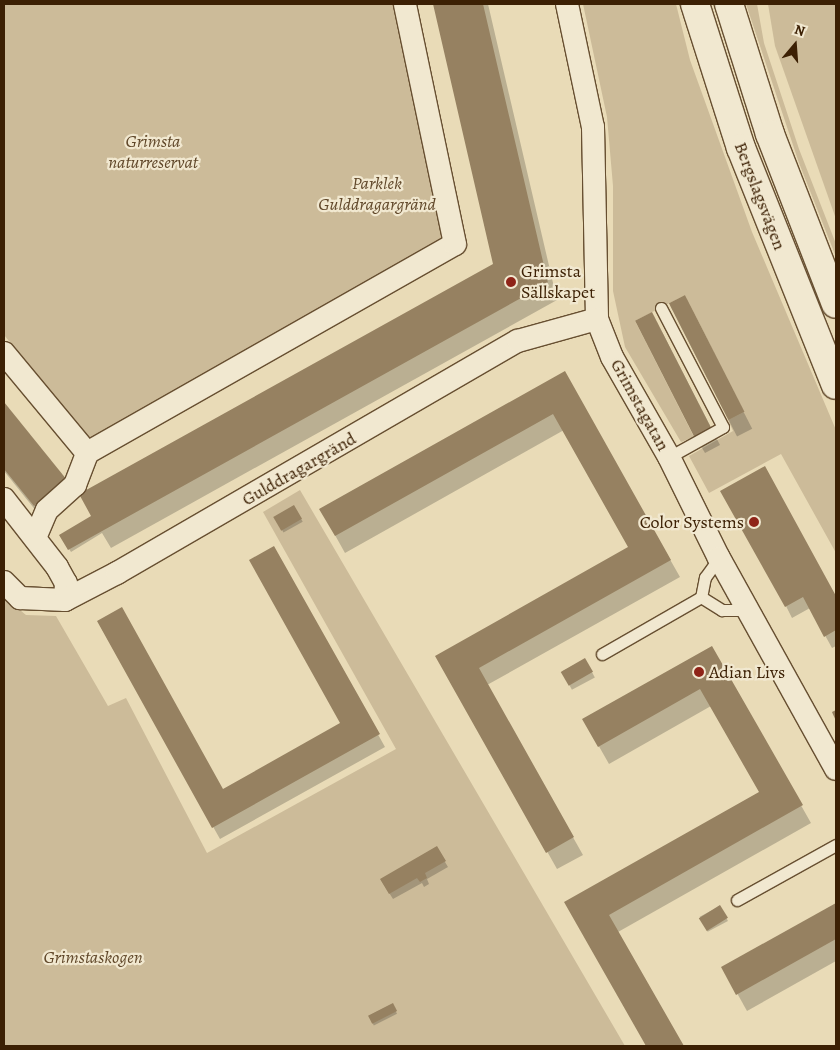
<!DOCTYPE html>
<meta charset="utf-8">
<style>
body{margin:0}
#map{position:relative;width:840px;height:1050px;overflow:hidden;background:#e9dbb7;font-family:Alegreya,serif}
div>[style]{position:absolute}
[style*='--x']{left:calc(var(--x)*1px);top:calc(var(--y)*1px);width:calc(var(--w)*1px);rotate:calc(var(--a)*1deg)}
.green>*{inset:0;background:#cb9}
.shadow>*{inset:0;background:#0003;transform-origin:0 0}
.building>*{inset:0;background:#968161;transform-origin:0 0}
.roads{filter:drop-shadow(1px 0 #674f31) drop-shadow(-1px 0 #674f31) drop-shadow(0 1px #674f31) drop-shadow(0 -1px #674f31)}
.lane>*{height:11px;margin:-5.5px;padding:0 5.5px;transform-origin:5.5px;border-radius:5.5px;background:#f1e8d0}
.street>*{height:22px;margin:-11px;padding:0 11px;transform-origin:11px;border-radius:11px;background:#f1e8d0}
.secondary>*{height:28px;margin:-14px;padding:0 14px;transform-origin:14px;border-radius:14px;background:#f1e8d0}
.dots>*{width:14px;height:14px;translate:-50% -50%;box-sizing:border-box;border:2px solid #f1e8d0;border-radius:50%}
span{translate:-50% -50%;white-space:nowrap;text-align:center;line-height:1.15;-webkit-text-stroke:4.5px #f1e8d0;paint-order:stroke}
.park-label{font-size:18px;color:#604729;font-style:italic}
.street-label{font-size:18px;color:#3c2004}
.poi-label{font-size:18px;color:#3c2004}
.left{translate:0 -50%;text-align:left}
.right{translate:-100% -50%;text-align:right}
.frame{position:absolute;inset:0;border:5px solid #3c2004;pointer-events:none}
.north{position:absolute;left:770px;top:20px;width:50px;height:50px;-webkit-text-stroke:4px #f1e8d0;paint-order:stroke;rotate:18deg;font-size:14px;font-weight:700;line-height:20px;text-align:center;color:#3c2004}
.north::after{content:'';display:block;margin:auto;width:18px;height:22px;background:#3c2004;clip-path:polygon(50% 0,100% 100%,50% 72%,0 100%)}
</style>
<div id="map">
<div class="green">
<div style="clip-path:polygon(4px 4px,404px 4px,448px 234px,92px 441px,4px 335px)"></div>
<div style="clip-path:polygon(583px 4px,676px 4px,690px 60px,752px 232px,836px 430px,836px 553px,781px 454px,709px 493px,689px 456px,733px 431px,728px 420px,744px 412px,685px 295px,635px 321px,694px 437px,681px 442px,625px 347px,613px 291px,613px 186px,607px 117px)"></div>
<div style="clip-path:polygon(746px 4px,757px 4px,764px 43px,799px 149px,836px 244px,836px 257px,799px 163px)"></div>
<div style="clip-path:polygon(768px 4px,836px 4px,836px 219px,775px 46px)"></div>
<div style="clip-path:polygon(300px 490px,625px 1046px,4px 1046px,4px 597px,26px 615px,56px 616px,108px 706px,126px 698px,207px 853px,396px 749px,263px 512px)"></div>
</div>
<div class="shadow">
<div style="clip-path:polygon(434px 4px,488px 4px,557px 300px,111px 548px,102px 533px,71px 552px,61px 536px,494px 265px)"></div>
<div style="left:685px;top:297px;width:148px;height:17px;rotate:63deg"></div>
<div style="clip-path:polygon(661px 330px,720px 445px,705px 453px,695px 436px)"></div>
<div style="clip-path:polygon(564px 373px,680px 577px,487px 685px,583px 855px,557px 869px,437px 656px,630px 548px,564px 430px,345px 553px,321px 510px)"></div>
<div style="clip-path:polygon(4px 404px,65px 481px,41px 517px,4px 471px)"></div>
<div style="clip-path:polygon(771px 480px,836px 598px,836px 646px,832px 648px,810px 608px,792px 618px,786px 606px)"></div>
<div style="left:294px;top:506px;width:18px;height:22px;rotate:61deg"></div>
<div style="clip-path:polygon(274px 548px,385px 747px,220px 839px,98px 622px,223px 790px,342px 724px)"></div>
<div style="clip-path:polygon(712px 648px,811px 823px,618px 932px,683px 1046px,648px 1046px,566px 903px,760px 792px,711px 706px,609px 764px,584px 720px)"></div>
<div style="left:585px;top:659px;width:21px;height:26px;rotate:62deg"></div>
<div style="clip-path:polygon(436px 847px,448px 867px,427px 879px,429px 884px,424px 887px,422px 883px,393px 899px,381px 880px)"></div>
<div style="clip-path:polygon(836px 905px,836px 961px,747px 1011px,723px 968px)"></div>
<div style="left:720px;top:906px;width:17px;height:23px;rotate:62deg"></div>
<div style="left:392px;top:1004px;width:11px;height:26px;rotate:63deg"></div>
</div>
<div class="building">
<div style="clip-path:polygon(433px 4px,483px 4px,548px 283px,68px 550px,59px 535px,91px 516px,79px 494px,493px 264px)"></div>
<div style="left:685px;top:295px;width:131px;height:18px;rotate:63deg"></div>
<div style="left:652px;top:312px;width:130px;height:19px;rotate:63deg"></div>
<div style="clip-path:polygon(565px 371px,671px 560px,479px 668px,574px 837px,546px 853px,435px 656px,628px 547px,553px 414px,335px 536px,319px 509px)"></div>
<div style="clip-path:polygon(4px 402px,67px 480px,34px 506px,4px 469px)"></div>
<div style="clip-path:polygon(765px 466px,836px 596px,836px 630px,824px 637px,803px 597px,785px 607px,720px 491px)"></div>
<div style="left:294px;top:505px;width:16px;height:24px;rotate:60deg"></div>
<div style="clip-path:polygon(274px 546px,380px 734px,212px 828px,97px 621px,122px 607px,223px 789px,340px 723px,249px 560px)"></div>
<div style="clip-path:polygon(712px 646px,803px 805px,609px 915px,684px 1046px,646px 1046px,564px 902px,759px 792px,700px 689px,598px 747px,582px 719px)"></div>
<div style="left:585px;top:658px;width:16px;height:28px;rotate:60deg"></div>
<div style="clip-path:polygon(836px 710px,836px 721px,832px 712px)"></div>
<div style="clip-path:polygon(437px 846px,446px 861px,425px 873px,427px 878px,420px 882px,417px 878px,389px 894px,380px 879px)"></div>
<div style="clip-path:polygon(836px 903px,836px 939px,736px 995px,721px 967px)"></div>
<div style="left:720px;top:905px;width:15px;height:25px;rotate:58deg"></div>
<div style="left:393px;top:1003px;width:9px;height:28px;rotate:63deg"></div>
</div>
<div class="roads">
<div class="lane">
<div style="--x:661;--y:308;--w:134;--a:62.5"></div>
<div style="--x:723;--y:427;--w:62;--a:150.9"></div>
<div style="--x:719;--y:558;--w:24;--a:126"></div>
<div style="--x:705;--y:577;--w:20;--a:101"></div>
<div style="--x:701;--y:597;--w:25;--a:32"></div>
<div style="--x:722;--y:610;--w:27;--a:0"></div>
<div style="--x:602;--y:654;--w:114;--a:-29.9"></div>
<div style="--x:737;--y:900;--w:113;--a:-29.1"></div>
</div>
<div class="street">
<div style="--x:567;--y:4;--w:126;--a:78.1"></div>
<div style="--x:593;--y:127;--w:192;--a:88.8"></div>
<div style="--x:597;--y:319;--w:41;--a:68.5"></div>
<div style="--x:612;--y:357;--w:115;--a:60.3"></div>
<div style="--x:669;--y:457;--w:113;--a:63.7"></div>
<div style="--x:719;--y:558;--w:241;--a:61"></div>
<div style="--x:4;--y:353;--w:130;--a:50.3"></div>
<div style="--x:87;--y:453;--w:423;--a:-29.6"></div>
<div style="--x:455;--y:244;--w:245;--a:-101.8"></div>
<div style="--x:4;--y:499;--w:86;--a:52.1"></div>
<div style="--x:57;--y:567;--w:18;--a:61"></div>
<div style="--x:66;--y:583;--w:17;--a:93"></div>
<div style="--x:35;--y:538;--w:30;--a:-67"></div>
<div style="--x:47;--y:510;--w:38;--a:-42"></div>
<div style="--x:75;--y:485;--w:34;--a:-69"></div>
<div style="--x:4;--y:582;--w:23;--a:45"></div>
<div style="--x:20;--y:598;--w:45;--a:2.5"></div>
<div style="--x:65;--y:600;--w:59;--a:-27.4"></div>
<div style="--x:117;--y:573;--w:463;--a:-30.1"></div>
<div style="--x:518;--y:341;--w:82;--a:-15.6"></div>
</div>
<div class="secondary">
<div style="--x:695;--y:4;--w:151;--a:72.3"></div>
<div style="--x:741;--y:148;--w:255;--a:68.2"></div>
<div style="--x:729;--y:4;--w:136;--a:72.5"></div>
<div style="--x:770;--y:134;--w:182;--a:68.8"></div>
</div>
</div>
<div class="dots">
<div style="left:511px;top:282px;background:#8f2418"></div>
<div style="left:754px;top:522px;background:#8f2418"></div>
<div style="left:699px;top:672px;background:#8f2418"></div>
</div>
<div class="park-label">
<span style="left:153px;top:152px">Grimsta<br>naturreservat</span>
<span style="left:377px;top:194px">Parklek<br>Gulddragargränd</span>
<span style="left:93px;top:957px">Grimstaskogen</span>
</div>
<div class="street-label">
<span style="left:760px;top:196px;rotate:69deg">Bergslagsvägen</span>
<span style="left:640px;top:405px;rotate:61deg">Grimstagatan</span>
<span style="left:299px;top:469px;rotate:-30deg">Gulddragargränd</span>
</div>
<div class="poi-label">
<span class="left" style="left:521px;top:282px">Grimsta<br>Sällskapet</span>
<span class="right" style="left:744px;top:522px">Color Systems</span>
<span class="left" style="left:709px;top:672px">Adian Livs</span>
</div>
<div class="frame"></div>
<div class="north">N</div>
</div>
